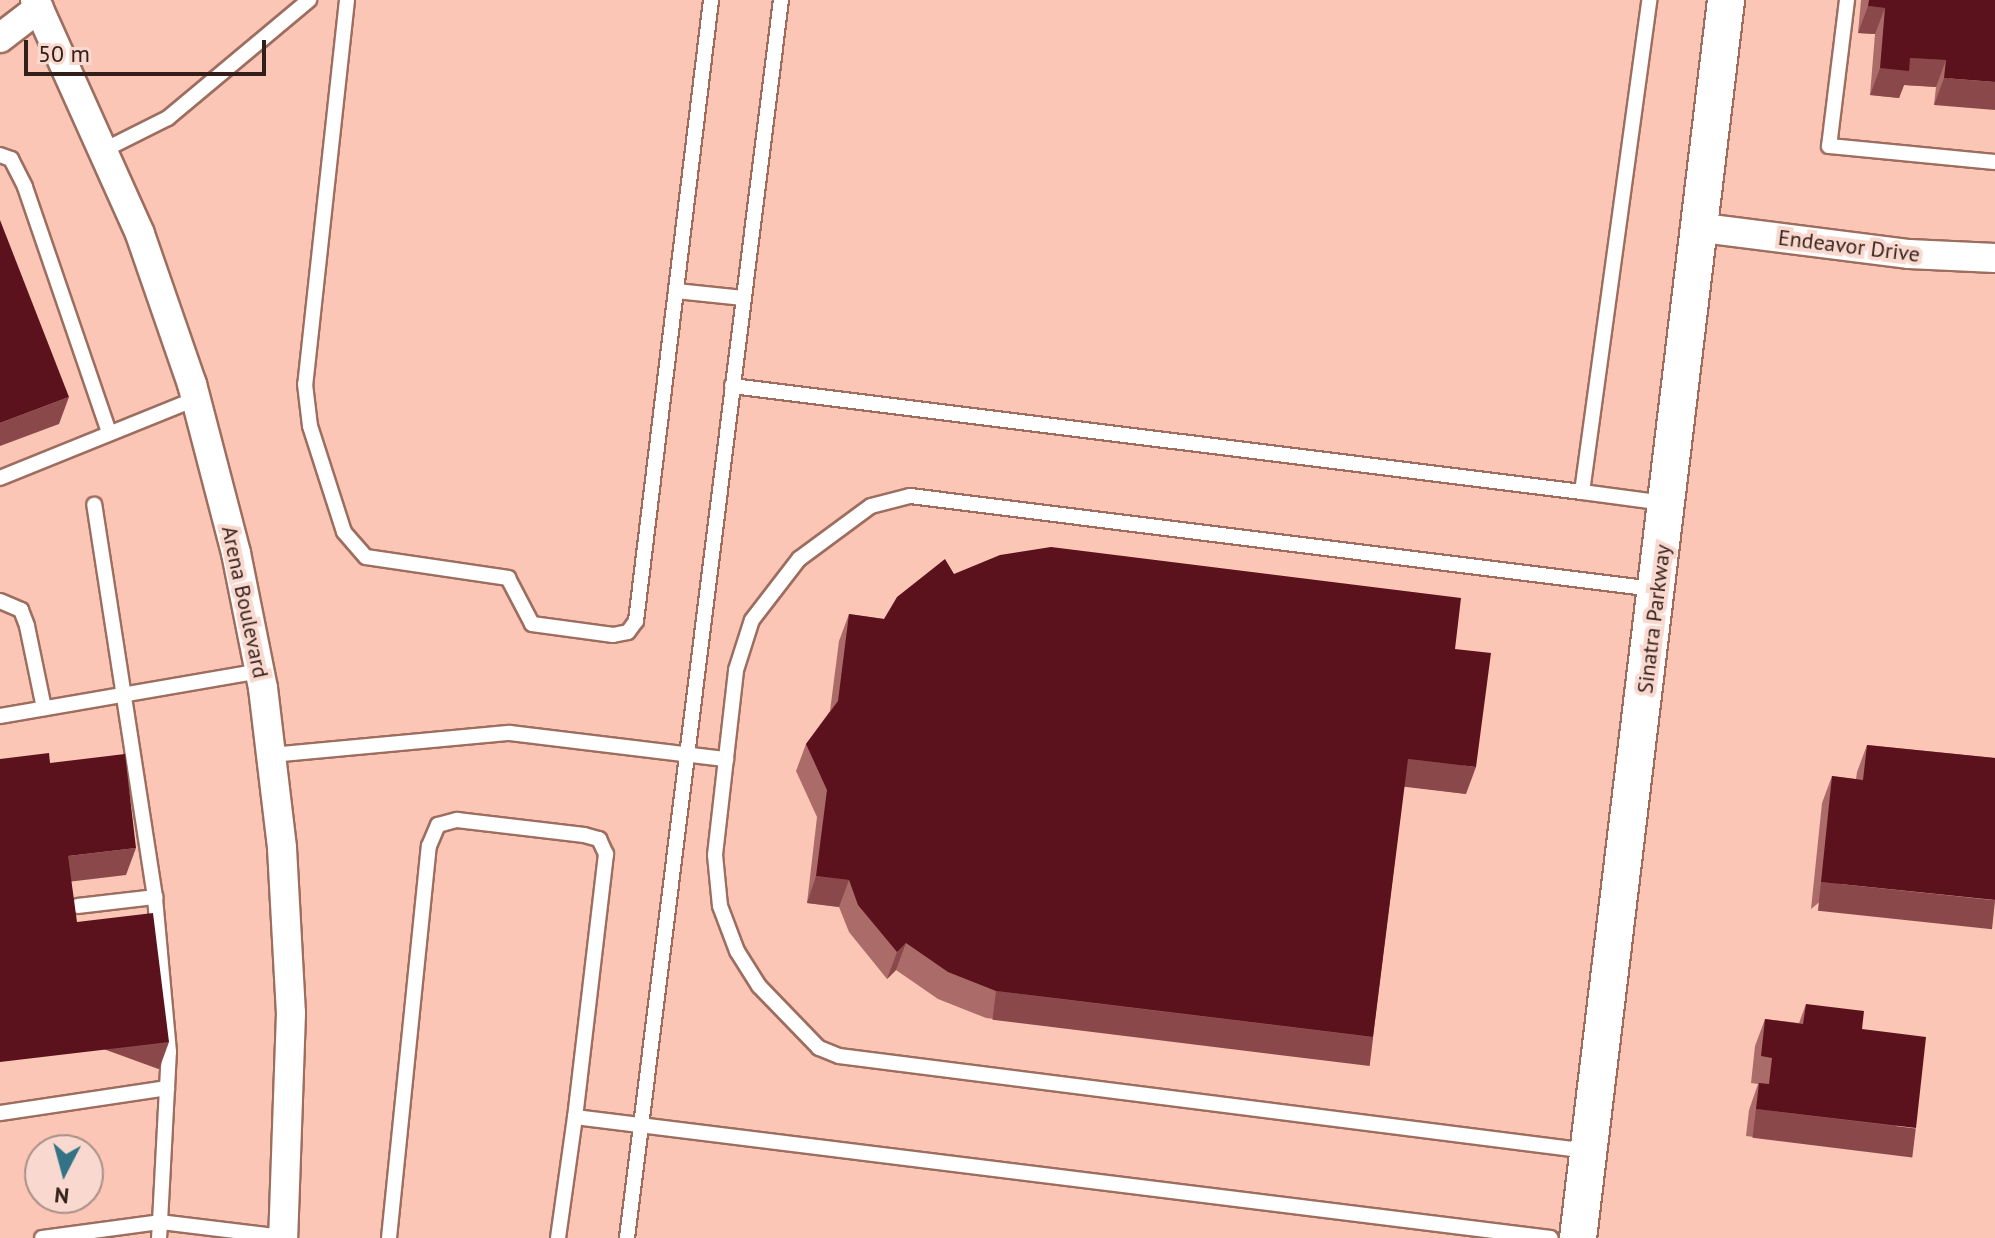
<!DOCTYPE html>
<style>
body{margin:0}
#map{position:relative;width:1995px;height:1238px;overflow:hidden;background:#fbc6b6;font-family:"PT Sans",sans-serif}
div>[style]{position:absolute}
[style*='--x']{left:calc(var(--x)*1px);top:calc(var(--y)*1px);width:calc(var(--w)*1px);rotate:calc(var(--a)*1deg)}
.roads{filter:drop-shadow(2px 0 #9d6e5f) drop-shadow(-2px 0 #9d6e5f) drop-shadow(0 2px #9d6e5f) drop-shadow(0 -2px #9d6e5f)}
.service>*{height:14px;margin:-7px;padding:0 7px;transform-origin:7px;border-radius:7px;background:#fff}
.minor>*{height:28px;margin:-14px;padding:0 14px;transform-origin:14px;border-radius:14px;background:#fff}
.tertiary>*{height:36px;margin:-18px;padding:0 18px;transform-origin:18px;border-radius:18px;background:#fff}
.wall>*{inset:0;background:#ab6c69}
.shaded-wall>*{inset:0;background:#8b484a;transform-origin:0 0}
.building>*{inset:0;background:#5b121c}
span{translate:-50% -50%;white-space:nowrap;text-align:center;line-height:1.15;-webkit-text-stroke:8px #f9d9cf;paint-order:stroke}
.street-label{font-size:22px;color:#331f19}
.north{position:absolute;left:24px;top:1134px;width:80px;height:80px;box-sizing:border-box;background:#f9d9cf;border:2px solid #aa8f86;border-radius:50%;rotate:186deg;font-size:22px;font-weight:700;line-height:32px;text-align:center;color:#331f19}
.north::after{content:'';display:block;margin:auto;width:28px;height:36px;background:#327486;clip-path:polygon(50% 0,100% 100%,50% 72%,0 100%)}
.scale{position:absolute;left:24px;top:40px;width:242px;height:36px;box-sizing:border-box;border:4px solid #331f19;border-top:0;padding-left:10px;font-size:24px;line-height:28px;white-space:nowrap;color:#331f19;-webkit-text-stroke:6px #f9d9cf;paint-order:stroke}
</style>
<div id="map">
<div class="roads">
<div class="service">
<div style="--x:347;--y:0;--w:386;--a:96.2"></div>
<div style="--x:305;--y:384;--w:42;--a:83.2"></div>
<div style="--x:310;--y:426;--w:111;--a:72.2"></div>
<div style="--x:344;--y:532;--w:33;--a:49"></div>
<div style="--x:366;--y:557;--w:144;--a:8.4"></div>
<div style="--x:508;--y:578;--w:52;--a:62.4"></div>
<div style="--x:532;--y:624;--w:82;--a:7.7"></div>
<div style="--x:613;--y:635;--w:15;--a:-11"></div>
<div style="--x:628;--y:632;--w:14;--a:-54"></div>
<div style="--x:636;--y:621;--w:626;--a:-83.11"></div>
<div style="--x:1847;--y:0;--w:147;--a:97"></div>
<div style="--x:1829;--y:146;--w:167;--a:5.5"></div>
<div style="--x:104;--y:150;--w:72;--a:-26.6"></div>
<div style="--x:168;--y:118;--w:184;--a:-39.9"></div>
<div style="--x:0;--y:155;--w:12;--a:20"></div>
<div style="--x:11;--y:159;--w:31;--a:63"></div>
<div style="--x:25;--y:187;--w:259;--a:71.1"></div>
<div style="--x:676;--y:291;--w:68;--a:5.9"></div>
<div style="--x:732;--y:386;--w:857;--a:7.11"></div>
<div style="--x:1582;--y:492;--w:497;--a:-82.2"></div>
<div style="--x:0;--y:478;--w:211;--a:-22"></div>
<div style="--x:1582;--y:492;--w:83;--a:7.6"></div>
<div style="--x:0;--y:601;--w:23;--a:23"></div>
<div style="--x:21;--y:610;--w:17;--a:69"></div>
<div style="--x:27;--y:626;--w:84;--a:78.3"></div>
<div style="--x:0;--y:716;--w:264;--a:-9.8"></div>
<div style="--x:271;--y:755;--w:240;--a:-5.3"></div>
<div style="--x:510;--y:733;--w:218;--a:6.9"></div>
<div style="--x:78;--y:906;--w:78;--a:-6.7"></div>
<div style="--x:0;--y:1113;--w:169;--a:-8.5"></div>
<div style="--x:1588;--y:1151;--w:755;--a:-172.77"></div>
<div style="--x:839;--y:1056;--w:22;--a:-158"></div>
<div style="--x:819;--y:1048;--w:86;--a:-134.1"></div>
<div style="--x:759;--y:986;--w:41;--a:-122.2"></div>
<div style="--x:737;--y:951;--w:48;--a:-110.7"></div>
<div style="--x:720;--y:906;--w:51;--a:-95.6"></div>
<div style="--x:715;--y:855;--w:186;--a:-83.5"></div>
<div style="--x:736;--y:670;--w:52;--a:-72.3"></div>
<div style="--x:752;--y:620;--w:77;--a:-52.4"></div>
<div style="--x:799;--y:559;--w:89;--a:-36.4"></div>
<div style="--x:871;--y:506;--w:40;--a:-14.4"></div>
<div style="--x:910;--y:496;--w:750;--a:7.13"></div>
<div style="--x:42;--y:1238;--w:119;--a:-7.7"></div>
<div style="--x:160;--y:1222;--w:170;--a:-87"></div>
<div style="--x:169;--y:1052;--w:156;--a:-95.2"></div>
<div style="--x:155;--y:897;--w:397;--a:-98.8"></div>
<div style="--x:159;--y:1238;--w:16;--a:-86"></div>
<div style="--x:160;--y:1222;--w:125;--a:6.9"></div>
<div style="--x:389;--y:1238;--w:394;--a:-84.2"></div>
<div style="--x:429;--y:846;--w:23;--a:-67"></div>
<div style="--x:438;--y:825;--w:20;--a:-15"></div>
<div style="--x:457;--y:820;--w:128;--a:6.7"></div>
<div style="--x:584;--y:835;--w:16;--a:15"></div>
<div style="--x:599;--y:839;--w:17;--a:65"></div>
<div style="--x:606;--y:854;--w:265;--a:96.7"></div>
<div style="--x:575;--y:1117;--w:983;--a:7.07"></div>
<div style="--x:558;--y:1238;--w:122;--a:-82"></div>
<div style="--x:627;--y:1238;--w:1248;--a:-82.91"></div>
</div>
<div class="minor">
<div style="--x:35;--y:0;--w:256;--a:65.8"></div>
<div style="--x:140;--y:234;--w:159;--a:70.9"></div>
<div style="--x:192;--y:384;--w:175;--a:75.4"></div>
<div style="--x:236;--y:553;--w:138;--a:78.7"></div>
<div style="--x:263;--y:688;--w:161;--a:83.2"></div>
<div style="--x:282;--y:848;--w:165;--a:86.9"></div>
<div style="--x:291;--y:1013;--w:225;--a:92"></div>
<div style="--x:0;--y:38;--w:49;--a:-37.6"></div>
<div style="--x:1703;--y:228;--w:208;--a:7.2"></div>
<div style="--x:1909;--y:254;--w:86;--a:2.7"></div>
</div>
<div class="tertiary">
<div style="--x:1578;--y:1238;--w:1247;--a:-83.18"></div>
</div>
</div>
<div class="wall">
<div style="clip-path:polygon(1861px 0,1995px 0,1934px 105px,1936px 87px,1904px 85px,1899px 98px,1870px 95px,1875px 34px,1858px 33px)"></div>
<div style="clip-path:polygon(954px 574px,1455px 649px,1466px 794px,1404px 786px,1373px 1037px,1363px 1064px,986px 1018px,938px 999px,896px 970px,887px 979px,849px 932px,839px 907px,807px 903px,817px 817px,796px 771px,806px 744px,830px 711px,839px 641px,849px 614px,884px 619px)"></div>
<div style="clip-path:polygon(1867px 745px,1995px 758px,1811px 909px,1822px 803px,1832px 776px,1856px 779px,1857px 772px)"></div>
<div style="clip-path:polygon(1806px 1004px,1862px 1029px,1906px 1155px,1746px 1136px,1749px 1110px,1758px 1084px,1751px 1083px,1755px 1046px,1765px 1019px,1799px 1023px)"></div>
</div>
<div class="shaded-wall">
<div style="clip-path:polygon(1868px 6px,1885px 8px,1875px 34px,1858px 33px)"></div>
<div style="clip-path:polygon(1910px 58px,1946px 60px,1936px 87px,1904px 85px,1899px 98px,1870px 95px,1880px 68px)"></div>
<div style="clip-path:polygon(1944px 78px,1995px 82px,1995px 110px,1934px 105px)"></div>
<div style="clip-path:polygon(69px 397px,59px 424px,0 446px,0 423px)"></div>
<div style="clip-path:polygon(1408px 759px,1476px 767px,1466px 794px,1398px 786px)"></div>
<div style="clip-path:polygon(136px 848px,126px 875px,59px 883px,68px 856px)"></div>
<div style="clip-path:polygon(816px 876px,849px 880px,839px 907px,807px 903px)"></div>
<div style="left:1821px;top:882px;width:175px;height:29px;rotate:6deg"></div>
<div style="clip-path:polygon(906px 943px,896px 970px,887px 979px,897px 952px)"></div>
<div style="left:996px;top:991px;width:380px;height:29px;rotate:7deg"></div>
<div style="left:169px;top:1042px;width:29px;height:170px;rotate:110deg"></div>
<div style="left:1756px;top:1109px;width:161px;height:29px;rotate:7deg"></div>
</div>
<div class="building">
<div style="clip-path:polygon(1869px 0,1995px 0,1995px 82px,1944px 78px,1946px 60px,1910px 58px,1909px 71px,1880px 68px,1885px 8px,1868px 6px)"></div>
<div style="clip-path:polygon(0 220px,69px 397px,0 423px)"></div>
<div style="clip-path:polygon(1051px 547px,1461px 598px,1455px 649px,1491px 653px,1476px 767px,1408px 759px,1373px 1037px,996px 991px,948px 972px,906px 943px,897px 952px,858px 905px,849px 880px,816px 876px,827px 790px,806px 744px,838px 701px,849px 614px,884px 619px,897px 597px,945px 559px,954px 574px,1000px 555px)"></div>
<div style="clip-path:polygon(1867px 745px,1995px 758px,1995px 900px,1821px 882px,1832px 776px,1863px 780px)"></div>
<div style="clip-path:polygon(49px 753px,50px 763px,125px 754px,136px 848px,68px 856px,77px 922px,153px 913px,169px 1042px,0 1062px,0 759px)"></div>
<div style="clip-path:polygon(1806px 1004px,1864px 1011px,1862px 1029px,1926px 1037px,1916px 1128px,1756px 1109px,1759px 1083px,1769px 1084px,1772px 1058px,1761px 1056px,1765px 1019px,1803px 1024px)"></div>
</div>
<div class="street-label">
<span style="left:1849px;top:246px;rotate:7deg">Endeavor Drive</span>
<span style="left:245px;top:602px;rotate:78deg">Arena Boulevard</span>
<span style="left:1654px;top:619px;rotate:-83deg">Sinatra Parkway</span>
</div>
<div class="north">N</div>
<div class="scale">50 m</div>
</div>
